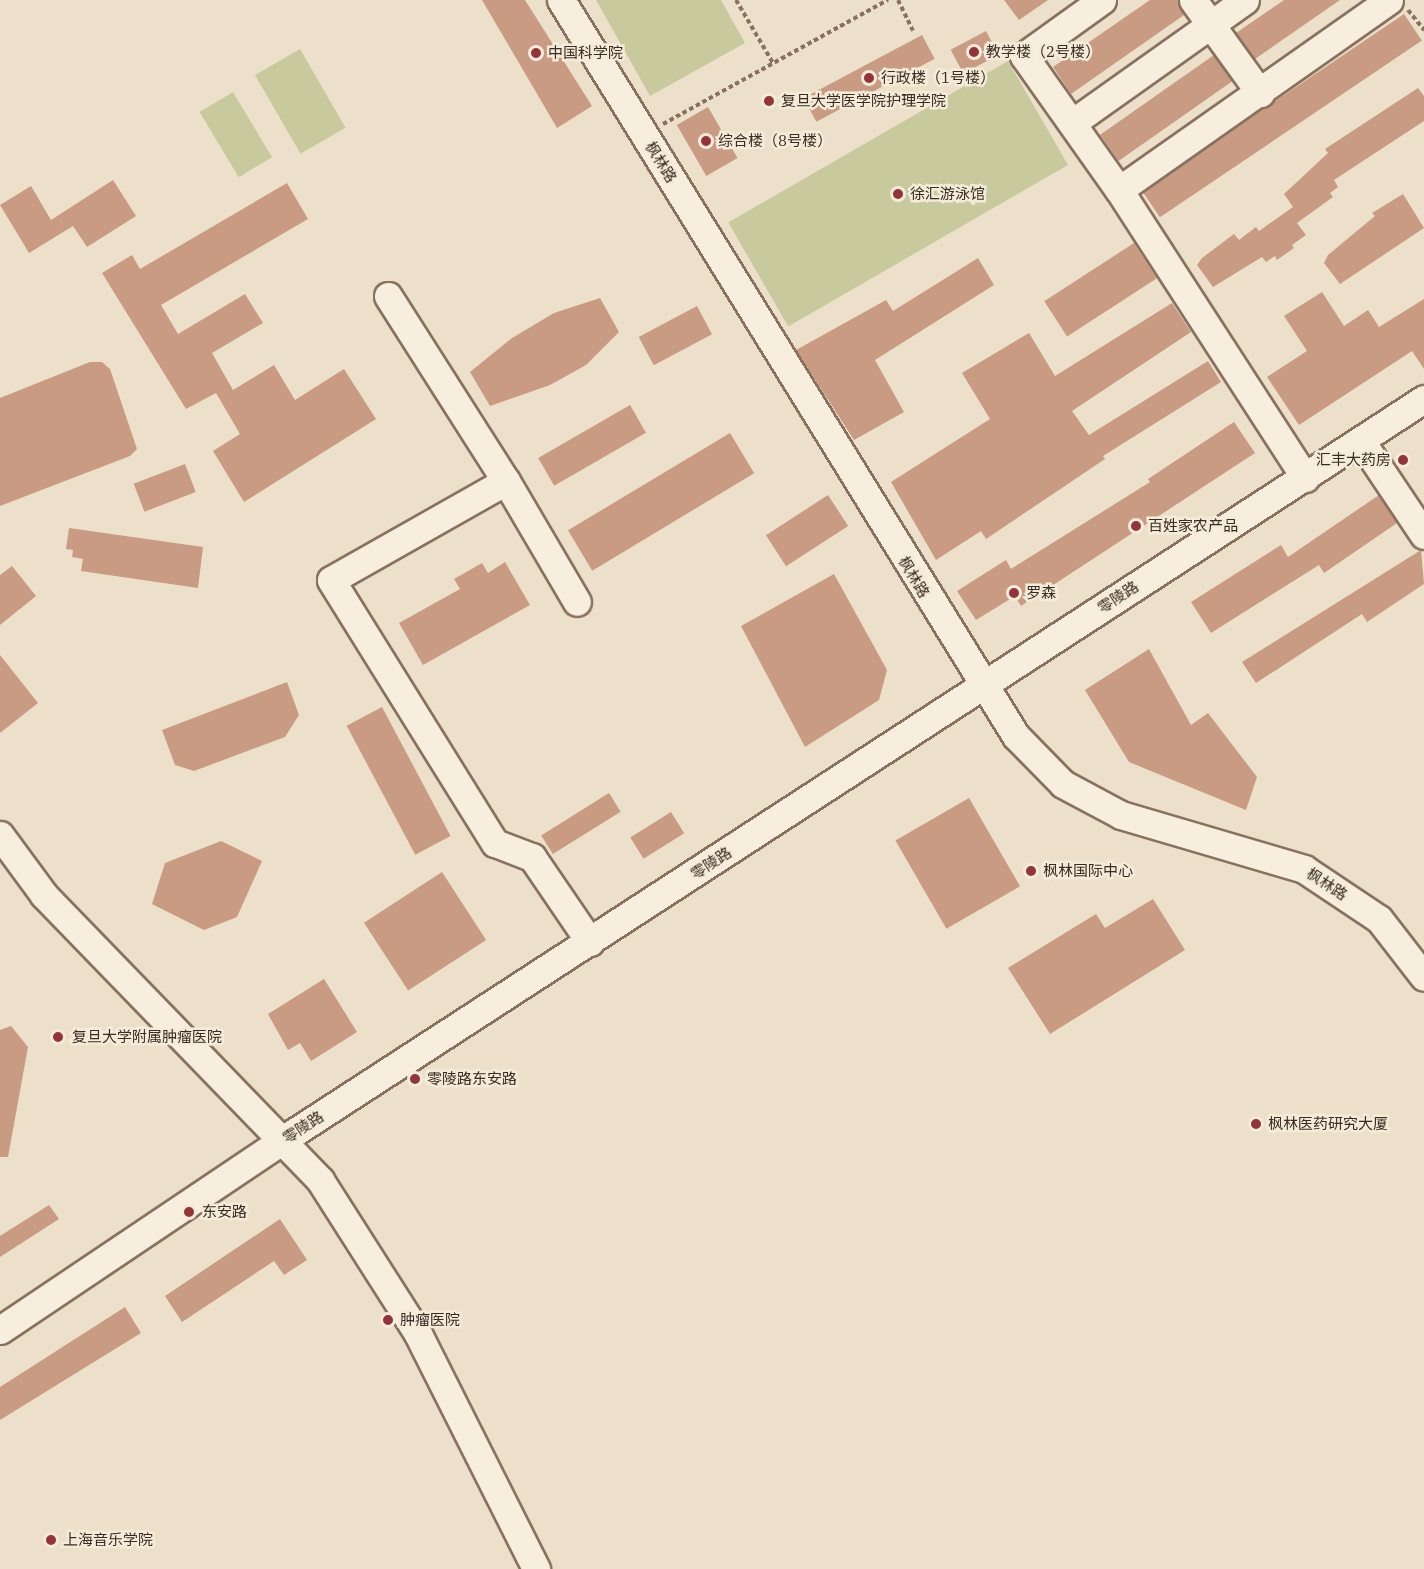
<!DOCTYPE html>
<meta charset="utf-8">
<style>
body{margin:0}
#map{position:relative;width:1424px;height:1569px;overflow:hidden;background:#ece0ca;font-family:"IBM Plex Serif","Noto Sans SC",serif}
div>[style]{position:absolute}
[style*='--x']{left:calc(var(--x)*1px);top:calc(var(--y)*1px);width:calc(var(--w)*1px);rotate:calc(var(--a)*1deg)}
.green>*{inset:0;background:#c8ca9e;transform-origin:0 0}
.building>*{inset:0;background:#c89b82;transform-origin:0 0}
.path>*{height:4px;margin-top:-2px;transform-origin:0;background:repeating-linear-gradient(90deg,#88725f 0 4.5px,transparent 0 7.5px)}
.roads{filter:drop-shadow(2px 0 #88725f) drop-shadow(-2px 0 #88725f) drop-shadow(0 2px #88725f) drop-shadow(0 -2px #88725f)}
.minor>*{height:27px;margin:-13.5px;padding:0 13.5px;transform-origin:13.5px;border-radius:13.5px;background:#f7eedd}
.dots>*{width:16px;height:16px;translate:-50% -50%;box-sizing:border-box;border:3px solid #f4ebd9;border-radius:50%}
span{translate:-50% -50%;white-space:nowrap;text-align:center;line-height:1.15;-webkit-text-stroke:5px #f4ebd9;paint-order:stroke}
.poi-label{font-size:15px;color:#3a2c22}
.left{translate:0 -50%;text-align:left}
.right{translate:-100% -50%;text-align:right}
.street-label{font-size:15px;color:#3a2c22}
</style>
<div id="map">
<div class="green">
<div style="clip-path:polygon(596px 0,721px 0,745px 43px,650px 96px)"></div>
<div style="left:300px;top:49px;width:91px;height:52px;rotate:60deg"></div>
<div style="left:1008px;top:61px;width:120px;height:323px;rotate:60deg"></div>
<div style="left:233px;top:92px;width:76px;height:39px;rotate:59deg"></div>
</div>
<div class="building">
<div style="clip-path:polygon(482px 0,525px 0,592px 106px,557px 128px)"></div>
<div style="clip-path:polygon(1004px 0,1048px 0,1019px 20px)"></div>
<div style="clip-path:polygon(1150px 0,1178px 0,1184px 15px,1071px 94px,1053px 67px)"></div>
<div style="clip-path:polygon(1284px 0,1340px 0,1255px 59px,1236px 33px)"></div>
<div style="left:1404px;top:14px;width:32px;height:316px;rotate:56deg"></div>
<div style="left:986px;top:31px;width:27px;height:40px;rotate:62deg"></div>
<div style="left:922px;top:35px;width:27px;height:134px;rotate:62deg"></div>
<div style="left:1214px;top:55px;width:32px;height:139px;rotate:55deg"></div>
<div style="clip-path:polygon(1418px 88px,1424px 96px,1424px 121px,1334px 180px,1338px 187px,1330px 193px,1333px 197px,1297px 223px,1306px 235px,1292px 245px,1294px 248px,1277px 260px,1275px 256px,1266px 262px,1262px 257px,1213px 287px,1197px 265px,1202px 258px,1234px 234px,1239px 240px,1256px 227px,1259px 231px,1293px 207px,1284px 194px,1328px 153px,1325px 149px)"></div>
<div style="left:708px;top:107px;width:59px;height:36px;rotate:60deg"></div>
<div style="clip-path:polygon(113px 180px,136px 216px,87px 247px,73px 226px,29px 253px,0 205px,31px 186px,51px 220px)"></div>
<div style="clip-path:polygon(287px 183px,308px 219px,161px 305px,178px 334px,245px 294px,263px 323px,212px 353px,233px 390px,274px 365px,295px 400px,344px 369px,376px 419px,244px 502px,213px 451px,240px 434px,216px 393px,186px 409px,102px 273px,132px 255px,140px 269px)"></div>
<div style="clip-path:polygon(1403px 194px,1424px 228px,1340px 284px,1324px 263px,1328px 255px,1375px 216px,1372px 213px)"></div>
<div style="left:1134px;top:243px;width:42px;height:107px;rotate:57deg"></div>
<div style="clip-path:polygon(978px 258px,994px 285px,875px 360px,904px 412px,854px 440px,796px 350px,886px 300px,893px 311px)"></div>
<div style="clip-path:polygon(1322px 292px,1344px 326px,1368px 310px,1379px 327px,1424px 299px,1424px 369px,1412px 351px,1299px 425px,1267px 377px,1307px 351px,1284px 316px)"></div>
<div style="clip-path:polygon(600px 298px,619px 332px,586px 365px,550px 385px,490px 406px,470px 372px,512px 338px,554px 313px)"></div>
<div style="clip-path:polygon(1172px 303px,1191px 332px,1072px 411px,1089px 435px,1208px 361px,1221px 382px,1103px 456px,1105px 459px,986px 539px,981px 531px,936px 560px,891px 482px,990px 419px,962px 373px,1029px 333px,1055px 376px)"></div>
<div style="left:697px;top:306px;width:32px;height:66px;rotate:62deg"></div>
<div style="clip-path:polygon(90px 362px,102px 362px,110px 369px,137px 449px,130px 456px,0 506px,0 398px)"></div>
<div style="left:630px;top:405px;width:32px;height:106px;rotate:60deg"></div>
<div style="clip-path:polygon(1234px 422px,1255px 453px,1021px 606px,1015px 596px,976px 620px,957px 591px,1006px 560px,1011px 569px,1150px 482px,1148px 479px)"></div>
<div style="left:730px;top:433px;width:47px;height:189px;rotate:59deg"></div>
<div style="left:185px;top:464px;width:30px;height:55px;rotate:69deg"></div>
<div style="left:828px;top:495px;width:37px;height:74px;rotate:57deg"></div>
<div style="clip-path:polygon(1379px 495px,1397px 523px,1324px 573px,1319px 565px,1211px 633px,1191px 602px,1281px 545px,1288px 557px)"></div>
<div style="clip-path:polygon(69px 528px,203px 547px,198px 588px,81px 571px,83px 559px,72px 557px,73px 550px,66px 549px)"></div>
<div style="clip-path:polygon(1421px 550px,1424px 584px,1367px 622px,1362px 614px,1256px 683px,1242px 662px)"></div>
<div style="clip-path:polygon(505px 562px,530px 605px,423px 665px,399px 623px,460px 589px,454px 579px,482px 563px,488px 573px)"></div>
<div style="clip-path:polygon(12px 566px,36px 596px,0 625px,0 575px)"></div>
<div style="clip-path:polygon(834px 574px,887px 670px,879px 700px,805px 747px,741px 626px)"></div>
<div style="clip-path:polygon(1149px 649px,1191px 725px,1208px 713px,1257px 777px,1246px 810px,1129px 762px,1085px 690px)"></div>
<div style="clip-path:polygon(0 655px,38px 703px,0 733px)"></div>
<div style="clip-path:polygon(287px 682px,299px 715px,285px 737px,194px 771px,175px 765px,162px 730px)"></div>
<div style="left:382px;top:707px;width:146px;height:40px;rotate:62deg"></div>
<div style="left:609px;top:793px;width:22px;height:80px;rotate:58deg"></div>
<div style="left:969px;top:798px;width:102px;height:85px;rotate:60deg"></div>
<div style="left:671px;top:812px;width:25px;height:48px;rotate:58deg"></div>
<div style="clip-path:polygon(221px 841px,262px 861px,237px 917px,204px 930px,152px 904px,165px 863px)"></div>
<div style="left:442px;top:872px;width:81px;height:93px;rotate:57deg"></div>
<div style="clip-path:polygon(1153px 899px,1185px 950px,1050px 1034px,1008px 968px,1096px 914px,1105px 928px)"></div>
<div style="clip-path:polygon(324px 979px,357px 1032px,311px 1061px,300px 1043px,288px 1050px,268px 1014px)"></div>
<div style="clip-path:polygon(11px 1026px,28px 1047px,8px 1157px,0 1157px,0 1030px)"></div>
<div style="clip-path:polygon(49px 1205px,59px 1219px,0 1257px,0 1236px)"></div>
<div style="clip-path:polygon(280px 1219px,307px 1260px,284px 1275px,274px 1261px,182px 1322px,165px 1296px)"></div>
<div style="clip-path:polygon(125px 1307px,141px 1333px,0 1420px,0 1387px)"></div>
</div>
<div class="path">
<div style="--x:736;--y:0;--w:73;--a:59.6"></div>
<div style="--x:898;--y:0;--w:34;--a:64"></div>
<div style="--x:1408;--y:10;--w:26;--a:51"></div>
<div style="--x:663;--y:124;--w:257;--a:-28.9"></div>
</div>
<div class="roads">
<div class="minor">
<div style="--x:561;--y:0;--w:865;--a:58.28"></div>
<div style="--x:1016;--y:736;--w:67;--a:45.6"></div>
<div style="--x:1063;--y:784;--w:66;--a:28.1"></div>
<div style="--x:1121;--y:815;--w:191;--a:16.4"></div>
<div style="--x:1304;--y:869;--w:90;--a:33.7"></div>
<div style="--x:1379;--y:919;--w:73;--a:52.2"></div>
<div style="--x:1102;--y:0;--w:96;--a:144.3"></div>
<div style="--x:1024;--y:56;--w:164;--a:54.7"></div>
<div style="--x:1119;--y:190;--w:343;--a:57.1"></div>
<div style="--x:1193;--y:0;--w:115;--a:54.2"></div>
<div style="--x:1072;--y:123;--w:212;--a:-35.4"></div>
<div style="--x:1119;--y:190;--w:330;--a:-35.1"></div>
<div style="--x:388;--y:296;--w:219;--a:57.5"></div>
<div style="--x:506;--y:481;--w:201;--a:150.5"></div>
<div style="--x:331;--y:580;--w:310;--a:58.1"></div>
<div style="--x:495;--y:843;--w:40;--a:21"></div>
<div style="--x:532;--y:857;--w:103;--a:55.7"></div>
<div style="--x:1361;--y:441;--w:113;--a:56.2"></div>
<div style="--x:506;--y:481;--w:140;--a:59.6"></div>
<div style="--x:0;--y:835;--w:74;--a:53.7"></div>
<div style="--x:44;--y:895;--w:397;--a:45.9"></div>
<div style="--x:320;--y:1180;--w:183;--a:57.5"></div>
<div style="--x:418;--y:1334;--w:263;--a:63.3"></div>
<div style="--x:0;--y:1330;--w:342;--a:-33.9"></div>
<div style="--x:284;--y:1139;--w:1359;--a:-32.99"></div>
</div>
</div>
<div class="dots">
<div style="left:974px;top:52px;background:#943339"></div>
<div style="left:536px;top:53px;background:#943339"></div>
<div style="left:869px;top:78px;background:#943339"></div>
<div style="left:769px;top:101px;background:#943339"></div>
<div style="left:706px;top:141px;background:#943339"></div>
<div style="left:898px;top:194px;background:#943339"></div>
<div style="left:1403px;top:460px;background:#943339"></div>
<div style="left:1136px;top:526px;background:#943339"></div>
<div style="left:1014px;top:593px;background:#943339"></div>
<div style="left:1031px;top:871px;background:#943339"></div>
<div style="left:58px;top:1037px;background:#943339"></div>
<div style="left:415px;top:1079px;background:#943339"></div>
<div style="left:1256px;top:1124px;background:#943339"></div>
<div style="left:189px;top:1212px;background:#943339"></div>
<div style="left:388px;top:1320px;background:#943339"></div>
<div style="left:51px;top:1540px;background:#943339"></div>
</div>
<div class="poi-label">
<span class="left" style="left:986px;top:52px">教学楼（2号楼）</span>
<span class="left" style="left:548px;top:53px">中国科学院</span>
<span class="left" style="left:881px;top:78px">行政楼（1号楼）</span>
<span class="left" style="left:781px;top:101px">复旦大学医学院护理学院</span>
<span class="left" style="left:718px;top:141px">综合楼（8号楼）</span>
<span class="left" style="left:910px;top:194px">徐汇游泳馆</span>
<span class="right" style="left:1391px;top:460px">汇丰大药房</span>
<span class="left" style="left:1148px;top:526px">百姓家农产品</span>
<span class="left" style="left:1026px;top:593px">罗森</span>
<span class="left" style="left:1043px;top:871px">枫林国际中心</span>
<span class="left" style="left:72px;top:1037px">复旦大学附属肿瘤医院</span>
<span class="left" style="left:427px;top:1079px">零陵路东安路</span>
<span class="left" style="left:1268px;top:1124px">枫林医药研究大厦</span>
<span class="left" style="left:202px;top:1212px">东安路</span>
<span class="left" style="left:400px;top:1320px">肿瘤医院</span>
<span class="left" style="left:63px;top:1540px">上海音乐学院</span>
</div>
<div class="street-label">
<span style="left:661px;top:162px;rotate:58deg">枫林路</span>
<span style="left:914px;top:577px;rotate:59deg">枫林路</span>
<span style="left:1118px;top:597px;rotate:-33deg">零陵路</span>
<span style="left:711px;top:863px;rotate:-33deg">零陵路</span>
<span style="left:1327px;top:884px;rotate:33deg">枫林路</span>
<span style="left:303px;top:1127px;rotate:-33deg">零陵路</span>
</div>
</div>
